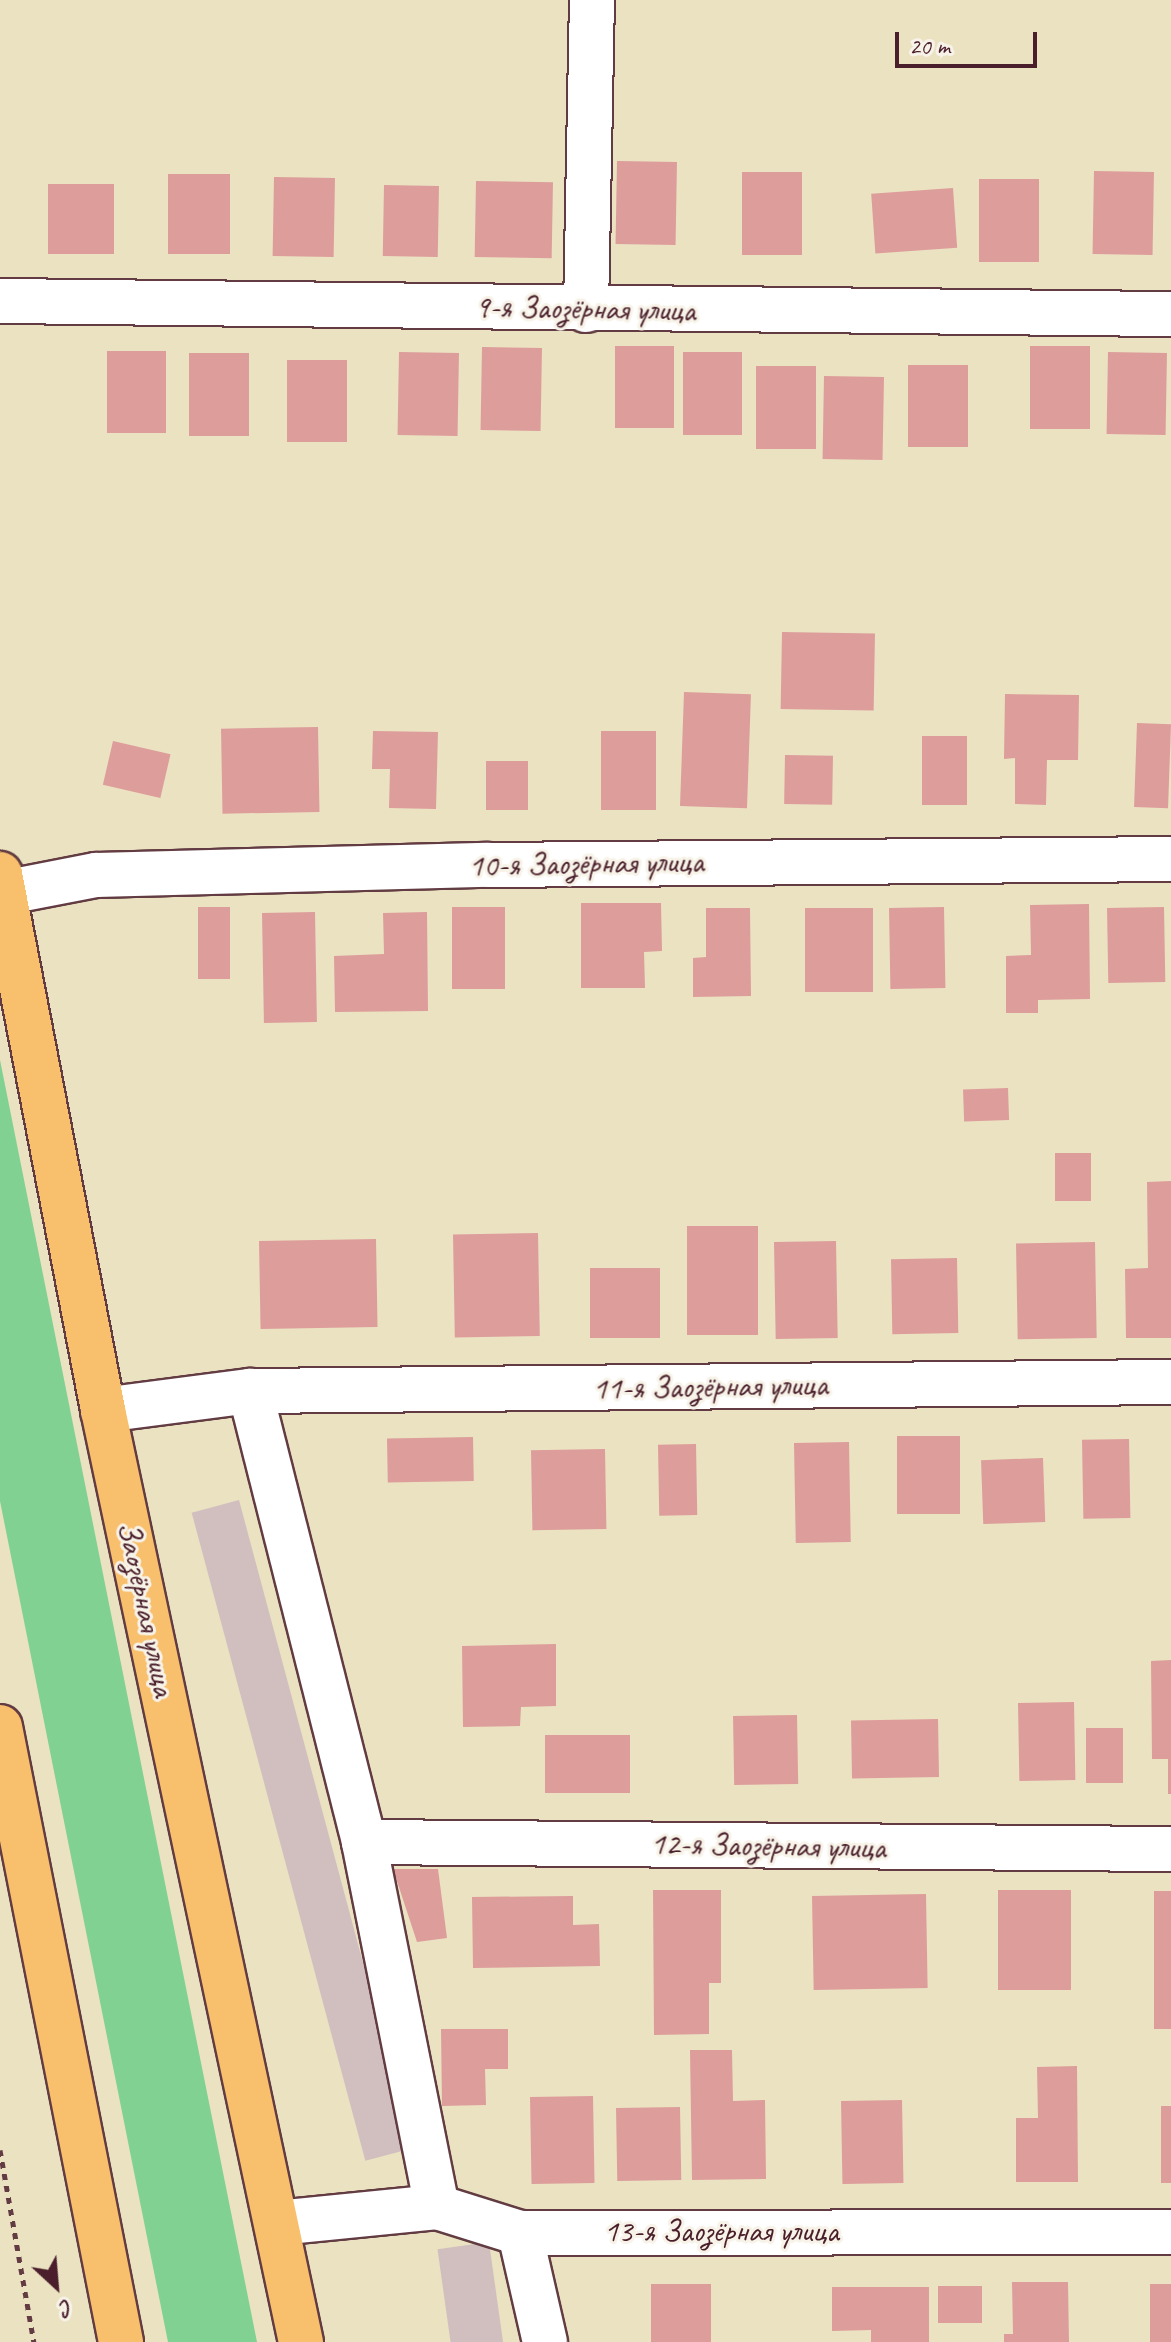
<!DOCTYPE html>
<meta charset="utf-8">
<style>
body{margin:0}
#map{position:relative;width:1171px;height:2342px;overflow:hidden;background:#ebe2c2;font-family:Caveat,sans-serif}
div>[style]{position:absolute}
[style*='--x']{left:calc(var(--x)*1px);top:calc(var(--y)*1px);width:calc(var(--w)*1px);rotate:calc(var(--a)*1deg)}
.industrial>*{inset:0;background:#d1bfbf;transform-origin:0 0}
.green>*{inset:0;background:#80d192}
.building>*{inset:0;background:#dd9d9b;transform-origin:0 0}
.path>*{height:5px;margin-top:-2.5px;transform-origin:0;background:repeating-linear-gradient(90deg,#623c42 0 6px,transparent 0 12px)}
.roads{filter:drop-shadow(2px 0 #623c42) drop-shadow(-2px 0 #623c42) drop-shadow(0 2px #623c42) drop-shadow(0 -2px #623c42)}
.minor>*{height:44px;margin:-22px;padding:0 22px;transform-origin:22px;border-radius:22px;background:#fff}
.major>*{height:44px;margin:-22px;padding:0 22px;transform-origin:22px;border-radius:22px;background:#f8bf6c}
span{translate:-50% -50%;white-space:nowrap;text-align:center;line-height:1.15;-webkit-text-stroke:6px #f7f3e8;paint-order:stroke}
.street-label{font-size:32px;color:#4a1f2b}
.north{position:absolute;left:16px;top:2246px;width:80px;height:80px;-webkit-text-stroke:6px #f7f3e8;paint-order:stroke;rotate:154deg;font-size:22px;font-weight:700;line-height:32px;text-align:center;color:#4a1f2b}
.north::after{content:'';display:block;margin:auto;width:28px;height:36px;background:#4a1f2b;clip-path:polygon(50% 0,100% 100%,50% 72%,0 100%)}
.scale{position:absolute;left:895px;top:32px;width:142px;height:36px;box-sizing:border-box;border:4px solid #4a1f2b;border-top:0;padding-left:10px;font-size:24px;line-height:28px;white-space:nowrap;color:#4a1f2b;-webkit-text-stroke:6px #f7f3e8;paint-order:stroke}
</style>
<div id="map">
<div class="industrial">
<div style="left:239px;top:1500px;width:671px;height:49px;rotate:75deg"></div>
<div style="left:489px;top:2242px;width:101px;height:52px;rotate:82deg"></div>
</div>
<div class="green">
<div style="clip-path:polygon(0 1060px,257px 2342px,168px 2342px,0 1501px)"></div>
</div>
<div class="building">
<div style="left:617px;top:161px;width:60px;height:83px;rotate:1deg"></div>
<div style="left:1094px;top:171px;width:60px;height:83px;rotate:1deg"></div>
<div style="left:742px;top:172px;width:60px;height:83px"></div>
<div style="left:168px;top:174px;width:62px;height:80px"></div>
<div style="left:274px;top:177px;width:61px;height:79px;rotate:1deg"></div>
<div style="left:979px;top:179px;width:60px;height:83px"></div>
<div style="left:476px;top:181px;width:77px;height:76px;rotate:1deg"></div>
<div style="left:48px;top:184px;width:66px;height:70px"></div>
<div style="left:384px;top:185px;width:55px;height:71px;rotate:1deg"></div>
<div style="left:953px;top:188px;width:60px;height:82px;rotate:86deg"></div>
<div style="left:615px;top:346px;width:59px;height:82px"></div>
<div style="left:1030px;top:346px;width:60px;height:83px"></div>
<div style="left:482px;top:347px;width:60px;height:83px;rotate:1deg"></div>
<div style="left:107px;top:351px;width:59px;height:82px"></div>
<div style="left:399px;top:352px;width:60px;height:83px;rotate:1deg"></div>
<div style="left:683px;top:352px;width:59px;height:83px"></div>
<div style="left:1108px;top:352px;width:59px;height:82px;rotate:1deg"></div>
<div style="left:189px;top:353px;width:60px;height:83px"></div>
<div style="left:287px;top:360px;width:60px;height:82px"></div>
<div style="left:908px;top:365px;width:60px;height:82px"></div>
<div style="left:756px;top:366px;width:60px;height:83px"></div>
<div style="left:824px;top:376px;width:60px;height:83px;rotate:1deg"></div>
<div style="left:782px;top:632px;width:93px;height:77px;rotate:1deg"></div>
<div style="left:684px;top:692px;width:67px;height:114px;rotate:2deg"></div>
<div style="clip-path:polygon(1005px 694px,1079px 695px,1078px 760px,1047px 760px,1046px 805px,1015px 804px,1015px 758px,1004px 759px)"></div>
<div style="left:1137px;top:723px;width:34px;height:84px;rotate:2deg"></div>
<div style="left:318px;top:727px;width:85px;height:97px;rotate:89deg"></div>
<div style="clip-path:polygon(373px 731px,438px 732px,436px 809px,389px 808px,390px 769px,372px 769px)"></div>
<div style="left:601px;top:731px;width:55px;height:79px"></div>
<div style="left:922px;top:736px;width:45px;height:69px"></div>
<div style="left:113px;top:741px;width:59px;height:45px;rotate:13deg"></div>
<div style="left:785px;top:755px;width:48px;height:49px;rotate:1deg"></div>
<div style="left:486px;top:761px;width:42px;height:49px"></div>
<div style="clip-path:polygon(581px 903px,661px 903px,662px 951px,644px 952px,645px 988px,581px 988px)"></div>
<div style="clip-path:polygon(1089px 904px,1090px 999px,1038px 1000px,1038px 1013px,1006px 1013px,1006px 956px,1031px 955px,1030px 905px)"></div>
<div style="left:198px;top:907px;width:32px;height:72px"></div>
<div style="left:452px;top:907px;width:53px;height:82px"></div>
<div style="left:944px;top:907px;width:81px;height:55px;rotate:89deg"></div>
<div style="left:1164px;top:907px;width:75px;height:57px;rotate:89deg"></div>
<div style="clip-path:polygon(706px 908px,750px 908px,751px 996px,693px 997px,693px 958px,706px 957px)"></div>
<div style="left:805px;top:908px;width:68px;height:84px"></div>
<div style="left:315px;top:912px;width:110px;height:53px;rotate:89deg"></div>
<div style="clip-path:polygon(427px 912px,428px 1011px,335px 1012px,334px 956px,384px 954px,383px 913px)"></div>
<div style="left:1008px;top:1088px;width:32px;height:45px;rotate:88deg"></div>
<div style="left:1055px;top:1153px;width:36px;height:48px"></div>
<div style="clip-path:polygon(1171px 1181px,1171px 1338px,1126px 1338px,1125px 1269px,1148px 1268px,1147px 1182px)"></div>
<div style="left:758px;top:1226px;width:109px;height:71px;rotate:90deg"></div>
<div style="left:538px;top:1233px;width:103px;height:85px;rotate:89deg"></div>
<div style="left:376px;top:1239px;width:88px;height:117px;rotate:89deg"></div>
<div style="left:836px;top:1241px;width:97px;height:62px;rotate:89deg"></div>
<div style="left:1095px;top:1242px;width:96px;height:79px;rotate:89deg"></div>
<div style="left:957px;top:1258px;width:75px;height:66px;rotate:89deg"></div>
<div style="left:590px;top:1268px;width:70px;height:70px"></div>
<div style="left:897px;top:1436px;width:63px;height:78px"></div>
<div style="left:473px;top:1437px;width:44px;height:86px;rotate:89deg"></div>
<div style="left:1129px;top:1439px;width:79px;height:47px;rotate:89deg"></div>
<div style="left:849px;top:1442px;width:100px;height:55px;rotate:89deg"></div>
<div style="left:696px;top:1444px;width:71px;height:38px;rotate:89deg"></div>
<div style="left:605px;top:1449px;width:80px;height:74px;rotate:89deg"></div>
<div style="left:1043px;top:1458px;width:64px;height:62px;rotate:88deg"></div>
<div style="clip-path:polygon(556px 1644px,556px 1706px,521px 1707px,520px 1726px,463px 1727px,462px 1646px)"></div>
<div style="clip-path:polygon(1171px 1660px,1171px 1794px,1168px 1794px,1168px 1759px,1152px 1759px,1151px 1661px)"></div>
<div style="left:1074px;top:1702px;width:78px;height:56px;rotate:89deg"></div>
<div style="left:797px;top:1715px;width:69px;height:64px;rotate:89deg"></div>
<div style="left:938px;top:1719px;width:58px;height:87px;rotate:89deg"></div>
<div style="left:1086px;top:1728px;width:37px;height:55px"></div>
<div style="left:630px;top:1735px;width:58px;height:85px;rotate:90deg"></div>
<div style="clip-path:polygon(393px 1869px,438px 1869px,447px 1938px,417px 1942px)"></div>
<div style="clip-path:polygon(653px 1890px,721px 1890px,721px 1983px,709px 1983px,709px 2034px,654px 2035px)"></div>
<div style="left:998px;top:1890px;width:73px;height:100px"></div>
<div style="left:1171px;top:1891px;width:138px;height:17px;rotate:90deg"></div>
<div style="left:926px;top:1894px;width:94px;height:114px;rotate:89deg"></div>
<div style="clip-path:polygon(573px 1896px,573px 1925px,599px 1924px,600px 1966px,473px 1968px,472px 1897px)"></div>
<div style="clip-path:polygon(441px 2029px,508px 2029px,508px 2069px,485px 2069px,486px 2105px,442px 2106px)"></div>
<div style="clip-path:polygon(690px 2050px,732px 2050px,733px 2101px,765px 2100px,766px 2179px,692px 2180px)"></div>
<div style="clip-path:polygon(1077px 2066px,1078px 2182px,1016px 2182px,1016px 2118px,1038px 2118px,1037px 2067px)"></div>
<div style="left:593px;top:2096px;width:87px;height:63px;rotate:89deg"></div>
<div style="left:902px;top:2100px;width:83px;height:61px;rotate:89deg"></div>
<div style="left:1171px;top:2106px;width:77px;height:10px;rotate:90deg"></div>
<div style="left:680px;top:2107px;width:73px;height:64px;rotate:89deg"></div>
<div style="clip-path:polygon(1012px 2282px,1068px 2282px,1069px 2342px,1004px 2342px,1004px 2334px,1013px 2334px)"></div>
<div style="left:651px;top:2284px;width:60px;height:58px"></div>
<div style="left:1171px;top:2284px;width:58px;height:21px;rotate:90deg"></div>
<div style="left:982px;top:2286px;width:37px;height:44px;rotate:90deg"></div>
<div style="clip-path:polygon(832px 2287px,929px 2287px,929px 2342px,871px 2342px,871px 2330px,832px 2331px)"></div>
</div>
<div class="path">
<div style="--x:0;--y:2150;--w:195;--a:80"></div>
</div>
<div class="roads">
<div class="minor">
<div style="--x:0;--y:301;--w:1171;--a:0.64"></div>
<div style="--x:586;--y:310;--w:310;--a:-88.9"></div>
<div style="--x:3;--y:893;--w:95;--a:-11"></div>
<div style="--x:96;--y:875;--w:392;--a:-1.5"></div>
<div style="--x:488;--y:865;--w:683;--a:-0.5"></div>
<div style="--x:250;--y:1391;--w:465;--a:75.8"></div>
<div style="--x:364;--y:1842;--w:372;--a:78.7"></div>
<div style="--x:103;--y:1410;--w:148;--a:-7.4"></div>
<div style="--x:250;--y:1391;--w:921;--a:-0.56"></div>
<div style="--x:364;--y:1842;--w:807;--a:0.5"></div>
<div style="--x:277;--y:2223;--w:161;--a:-5.7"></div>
<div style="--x:437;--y:2207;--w:87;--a:17.4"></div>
<div style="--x:520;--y:2233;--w:651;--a:-0.09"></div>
<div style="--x:520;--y:2233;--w:112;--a:77.1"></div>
</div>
<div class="major">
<div style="--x:0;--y:874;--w:546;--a:79.12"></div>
<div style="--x:103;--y:1410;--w:953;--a:78.01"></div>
<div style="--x:0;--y:1727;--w:627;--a:78.87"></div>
</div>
</div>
<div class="street-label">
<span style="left:585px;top:309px;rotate:1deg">9-я Заозёрная улица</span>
<span style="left:586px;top:864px;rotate:-1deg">10-я Заозёрная улица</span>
<span style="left:710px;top:1387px;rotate:-1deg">11-я Заозёрная улица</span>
<span style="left:146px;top:1609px;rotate:78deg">Заозёрная улица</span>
<span style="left:768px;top:1846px;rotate:1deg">12-я Заозёрная улица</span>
<span style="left:721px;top:2231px">13-я Заозёрная улица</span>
</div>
<div class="north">С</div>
<div class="scale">20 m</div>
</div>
